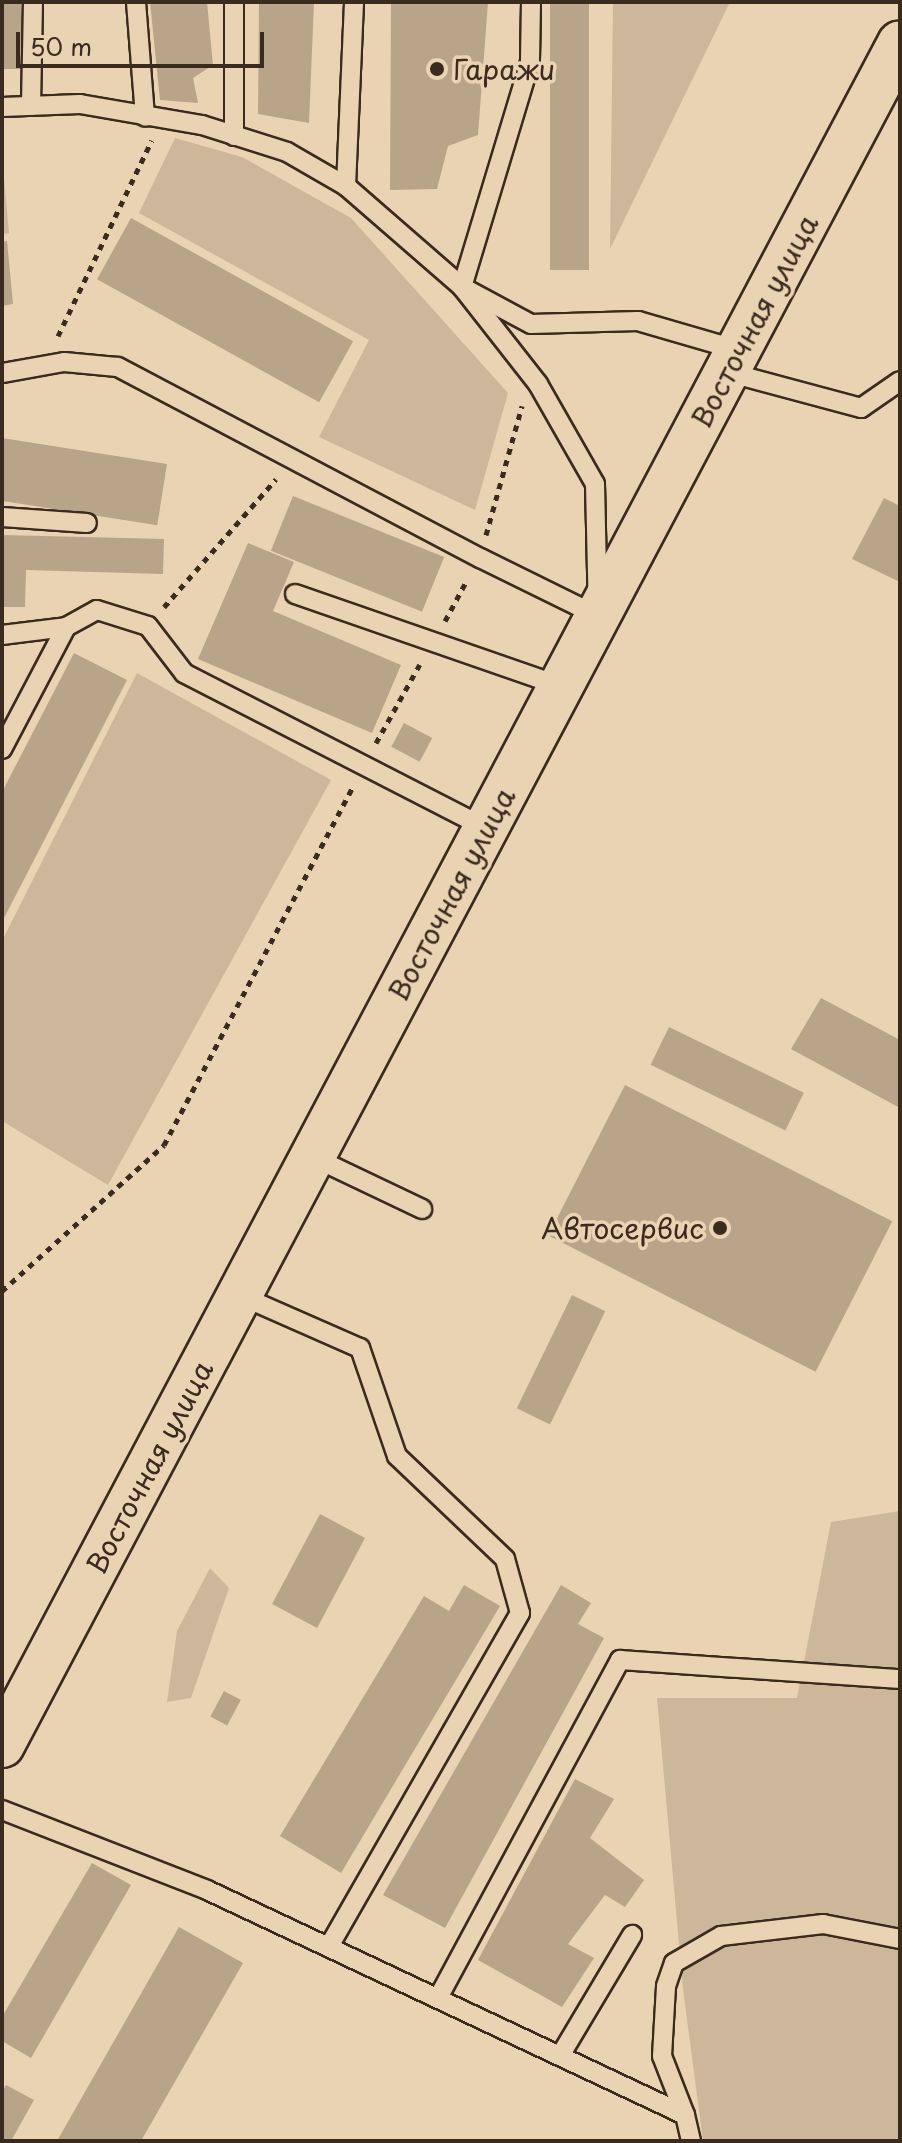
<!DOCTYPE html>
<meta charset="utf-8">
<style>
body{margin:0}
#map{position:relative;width:902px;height:2143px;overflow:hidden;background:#e9d3b2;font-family:"Playpen Sans",sans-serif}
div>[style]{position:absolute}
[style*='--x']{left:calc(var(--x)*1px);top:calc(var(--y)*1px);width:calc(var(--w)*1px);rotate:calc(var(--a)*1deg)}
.green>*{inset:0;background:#cdb79a}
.building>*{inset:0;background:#b8a488;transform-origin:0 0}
.path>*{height:5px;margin-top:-2.5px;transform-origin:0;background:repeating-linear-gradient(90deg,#3b2a1e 0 6px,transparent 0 12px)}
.roads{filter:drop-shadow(2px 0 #3b2a1e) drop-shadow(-2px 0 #3b2a1e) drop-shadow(0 2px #3b2a1e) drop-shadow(0 -2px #3b2a1e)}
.lane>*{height:18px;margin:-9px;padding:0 9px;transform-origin:9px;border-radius:9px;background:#e9d3b2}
.secondary>*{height:44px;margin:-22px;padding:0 22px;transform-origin:22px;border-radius:22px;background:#e9d3b2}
.dots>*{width:22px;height:22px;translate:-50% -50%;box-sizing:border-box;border:4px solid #e9d3b2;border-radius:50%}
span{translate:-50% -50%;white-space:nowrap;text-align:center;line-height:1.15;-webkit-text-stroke:7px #e9d3b2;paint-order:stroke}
.poi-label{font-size:28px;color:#3b2a1e}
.left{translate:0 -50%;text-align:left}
.right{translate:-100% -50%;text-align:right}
.street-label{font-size:28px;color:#3b2a1e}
.frame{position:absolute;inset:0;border:4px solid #3b2a1e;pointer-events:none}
.scale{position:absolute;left:16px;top:32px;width:248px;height:36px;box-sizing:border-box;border:4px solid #3b2a1e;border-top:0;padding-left:10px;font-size:24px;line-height:28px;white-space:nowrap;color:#3b2a1e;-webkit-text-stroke:6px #e9d3b2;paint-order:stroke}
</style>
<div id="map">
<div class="green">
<div style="clip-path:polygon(613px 2px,730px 2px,610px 249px)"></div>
<div style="clip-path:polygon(175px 138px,242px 157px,351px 218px,508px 393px,475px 510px,319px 437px,369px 340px,139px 213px)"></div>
<div style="clip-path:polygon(2px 155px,9px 233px,2px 234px)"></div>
<div style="clip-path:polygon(137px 673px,331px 780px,108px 1185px,2px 1121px,2px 941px)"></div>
<div style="clip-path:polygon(900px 1511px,900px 2141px,703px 2141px,683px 1989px,657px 1698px,797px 1698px,831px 1522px)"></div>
<div style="clip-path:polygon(210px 1568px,229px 1588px,191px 1698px,167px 1702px,177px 1631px)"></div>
</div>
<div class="building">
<div style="left:2px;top:2px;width:21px;height:67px"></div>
<div style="clip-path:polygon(150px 2px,207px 2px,213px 65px,193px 78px,198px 103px,160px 100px)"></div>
<div style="clip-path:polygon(259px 2px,314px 2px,309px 123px,258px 114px)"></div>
<div style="clip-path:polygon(391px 2px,488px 2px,478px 135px,448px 146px,437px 189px,390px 190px)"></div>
<div style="left:550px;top:2px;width:39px;height:268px"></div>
<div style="left:131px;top:218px;width:254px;height:70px;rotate:29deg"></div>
<div style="clip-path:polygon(7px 241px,13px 304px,2px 306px,2px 242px)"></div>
<div style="left:2px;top:438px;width:167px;height:62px;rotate:9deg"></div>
<div style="left:293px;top:496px;width:163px;height:59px;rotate:22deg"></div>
<div style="clip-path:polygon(884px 498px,900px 506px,900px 582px,852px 559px)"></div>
<div style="clip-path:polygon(2px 535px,164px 539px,163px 574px,26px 570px,25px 607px,2px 607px)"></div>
<div style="clip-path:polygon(248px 543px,294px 562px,273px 611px,401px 665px,372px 733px,198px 659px)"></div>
<div style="clip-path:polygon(74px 653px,127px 680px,2px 922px,2px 792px)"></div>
<div style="left:404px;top:723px;width:32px;height:27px;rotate:28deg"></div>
<div style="clip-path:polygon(821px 998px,900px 1040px,900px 1108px,791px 1049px)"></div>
<div style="left:669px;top:1027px;width:150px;height:42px;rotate:26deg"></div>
<div style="left:625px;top:1085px;width:300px;height:169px;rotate:27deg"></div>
<div style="left:572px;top:1295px;width:37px;height:126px;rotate:26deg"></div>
<div style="left:320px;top:1514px;width:51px;height:102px;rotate:28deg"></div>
<div style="clip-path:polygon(464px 1585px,500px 1606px,341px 1873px,280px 1836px,424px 1596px,449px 1611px)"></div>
<div style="clip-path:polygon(561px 1585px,591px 1603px,578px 1624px,604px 1638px,445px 1928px,383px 1895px)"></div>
<div style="left:224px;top:1691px;width:19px;height:29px;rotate:28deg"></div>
<div style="clip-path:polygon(575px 1779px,614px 1799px,590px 1838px,644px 1880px,625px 1907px,605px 1895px,568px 1944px,594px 1958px,562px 2007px,478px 1960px)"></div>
<div style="clip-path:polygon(92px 1863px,131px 1885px,31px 2058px,2px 2041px,2px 2017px)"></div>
<div style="clip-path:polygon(179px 1927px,243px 1963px,141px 2141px,57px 2141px)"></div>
<div style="clip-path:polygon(6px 2085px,34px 2100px,11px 2141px,2px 2141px,2px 2092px)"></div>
</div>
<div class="path">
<div style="--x:58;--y:336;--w:217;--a:-64.4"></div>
<div style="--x:486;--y:535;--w:134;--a:-74.4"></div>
<div style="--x:164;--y:607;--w:170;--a:-48.8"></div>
<div style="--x:445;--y:621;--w:47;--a:-61.8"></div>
<div style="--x:376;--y:743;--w:90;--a:-60.9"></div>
<div style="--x:2;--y:1291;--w:218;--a:-42"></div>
<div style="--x:164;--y:1145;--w:405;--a:-62.2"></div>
</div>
<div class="roads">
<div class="lane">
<div style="--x:136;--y:2;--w:115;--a:85.5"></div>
<div style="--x:531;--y:2;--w:60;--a:91"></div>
<div style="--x:530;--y:62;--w:235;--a:106.8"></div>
<div style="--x:462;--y:287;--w:78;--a:28.2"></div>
<div style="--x:531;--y:324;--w:107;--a:-1.6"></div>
<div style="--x:638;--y:321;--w:104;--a:16.2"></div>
<div style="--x:31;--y:106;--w:104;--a:-88.9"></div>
<div style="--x:2;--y:107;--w:78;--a:-2.2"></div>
<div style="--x:80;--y:104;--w:124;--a:9.8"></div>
<div style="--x:202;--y:125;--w:89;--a:17.6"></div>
<div style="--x:287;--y:152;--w:68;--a:30"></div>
<div style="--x:346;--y:186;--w:154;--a:41"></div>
<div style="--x:462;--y:287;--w:123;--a:51.9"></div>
<div style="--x:538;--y:384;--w:115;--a:60.3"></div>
<div style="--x:595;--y:484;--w:132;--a:88.7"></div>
<div style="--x:598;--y:616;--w:131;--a:-153.8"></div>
<div style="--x:480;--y:558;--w:410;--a:-152.2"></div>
<div style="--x:117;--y:367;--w:53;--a:-174.6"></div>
<div style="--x:64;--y:362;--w:63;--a:169.9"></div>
<div style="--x:234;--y:136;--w:134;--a:-90"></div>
<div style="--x:346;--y:186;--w:184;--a:-87.5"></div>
<div style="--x:727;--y:372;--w:139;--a:15"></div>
<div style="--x:861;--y:408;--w:47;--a:-34.7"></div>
<div style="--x:2;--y:517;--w:85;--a:4"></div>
<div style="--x:295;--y:594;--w:281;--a:19.1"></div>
<div style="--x:2;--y:635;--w:64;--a:-7.1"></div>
<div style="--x:66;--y:627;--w:35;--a:-29"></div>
<div style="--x:97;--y:610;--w:53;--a:17.4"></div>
<div style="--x:148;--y:626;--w:59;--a:52.5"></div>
<div style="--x:184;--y:673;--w:339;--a:27.2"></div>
<div style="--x:2;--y:749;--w:138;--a:-62.3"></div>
<div style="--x:313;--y:1157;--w:121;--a:25.5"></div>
<div style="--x:239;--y:1295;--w:132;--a:23.7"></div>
<div style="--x:360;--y:1348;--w:114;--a:71.1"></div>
<div style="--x:397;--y:1456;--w:149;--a:43.6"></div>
<div style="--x:505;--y:1559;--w:56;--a:74.5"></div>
<div style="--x:520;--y:1613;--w:385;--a:119.8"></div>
<div style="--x:2;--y:1810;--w:220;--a:21.3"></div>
<div style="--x:207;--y:1890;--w:528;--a:25.21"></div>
<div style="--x:685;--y:2115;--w:27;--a:77"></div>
<div style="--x:438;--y:1998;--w:384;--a:-61.7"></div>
<div style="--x:620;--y:1660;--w:281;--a:3.9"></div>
<div style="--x:560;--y:2056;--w:141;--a:-59.2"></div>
<div style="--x:685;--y:2115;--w:63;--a:-111.3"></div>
<div style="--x:662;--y:2056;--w:70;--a:-86.7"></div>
<div style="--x:666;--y:1986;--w:24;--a:-71"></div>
<div style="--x:674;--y:1963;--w:54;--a:-29.9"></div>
<div style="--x:721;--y:1936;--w:103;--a:-6.7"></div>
<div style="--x:823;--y:1924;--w:78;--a:11"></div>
</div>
<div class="secondary">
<div style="--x:2;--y:1745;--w:1924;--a:-62.18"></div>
</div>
</div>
<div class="dots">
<div style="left:437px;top:69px;background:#3b2a1e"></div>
<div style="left:720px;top:1228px;background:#3b2a1e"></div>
</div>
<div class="poi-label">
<span class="left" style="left:453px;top:69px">Гаражи</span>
<span class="right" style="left:704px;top:1228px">Автосервис</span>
</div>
<div class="street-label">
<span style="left:754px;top:321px;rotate:-62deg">Восточная улица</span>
<span style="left:451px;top:894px;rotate:-62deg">Восточная улица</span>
<span style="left:149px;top:1467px;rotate:-62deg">Восточная улица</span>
</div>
<div class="frame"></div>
<div class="scale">50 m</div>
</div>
